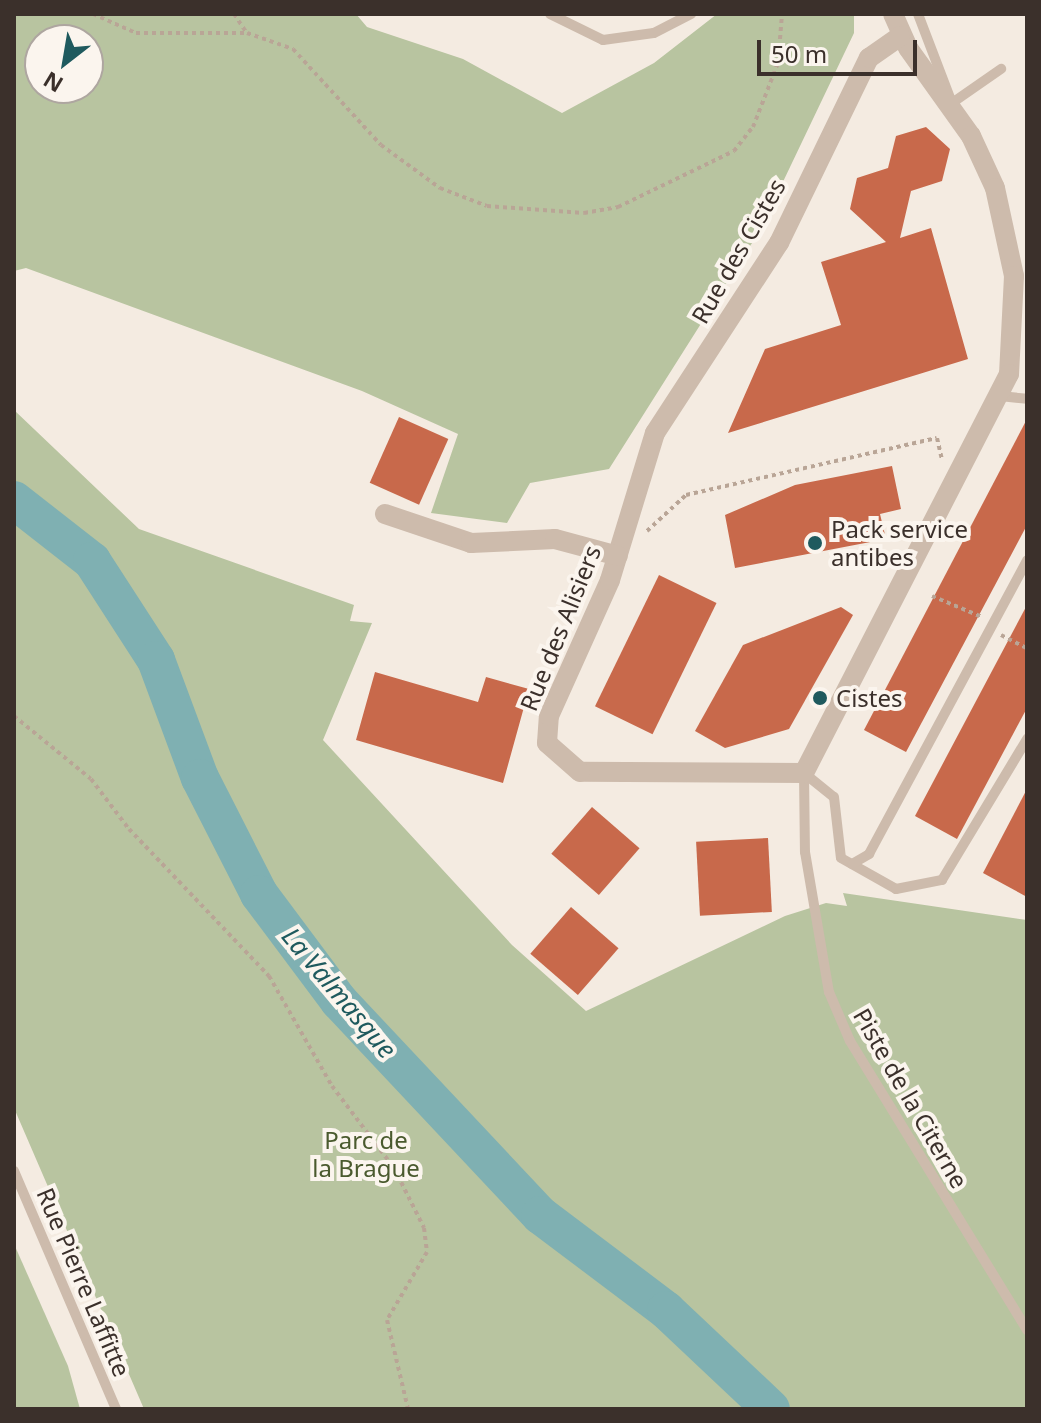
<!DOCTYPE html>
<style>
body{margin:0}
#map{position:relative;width:1041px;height:1423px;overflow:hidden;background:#f4ebe1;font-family:"Noto Sans",sans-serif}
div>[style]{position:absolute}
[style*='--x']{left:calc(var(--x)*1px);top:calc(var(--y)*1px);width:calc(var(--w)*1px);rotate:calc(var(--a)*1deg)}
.green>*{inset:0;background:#b8c4a0}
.river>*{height:38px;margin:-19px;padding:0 19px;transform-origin:19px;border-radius:19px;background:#7fb0b2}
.building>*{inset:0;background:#c8694b;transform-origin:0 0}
.path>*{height:4px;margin-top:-2px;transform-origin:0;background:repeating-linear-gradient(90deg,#b9a596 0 4px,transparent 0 8px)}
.lane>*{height:10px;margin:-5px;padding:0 5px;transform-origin:5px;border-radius:5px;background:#cdbbac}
.street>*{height:20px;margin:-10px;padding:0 10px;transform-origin:10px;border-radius:10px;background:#cdbbac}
.dots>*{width:22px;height:22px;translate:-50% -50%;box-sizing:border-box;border:4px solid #fbf5ee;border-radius:50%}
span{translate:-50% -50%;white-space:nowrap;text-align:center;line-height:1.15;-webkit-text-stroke:8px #fbf5ee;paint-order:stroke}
.street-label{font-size:24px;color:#3b302b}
.poi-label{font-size:24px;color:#3b302b}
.left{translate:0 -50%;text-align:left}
.park-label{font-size:24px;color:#4a5a2e}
.water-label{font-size:26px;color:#1f5a5e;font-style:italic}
.frame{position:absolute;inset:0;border:16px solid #3b302b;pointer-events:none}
.north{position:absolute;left:24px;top:24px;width:80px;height:80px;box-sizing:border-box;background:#fbf5ee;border:2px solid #aea6a0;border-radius:50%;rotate:211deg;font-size:22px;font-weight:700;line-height:32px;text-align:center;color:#3b302b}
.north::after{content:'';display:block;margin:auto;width:28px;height:36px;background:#1f5a5e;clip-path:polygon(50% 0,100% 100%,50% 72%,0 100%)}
.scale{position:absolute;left:757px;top:40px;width:160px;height:36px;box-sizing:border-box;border:4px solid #3b302b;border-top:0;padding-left:10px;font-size:24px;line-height:28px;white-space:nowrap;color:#3b302b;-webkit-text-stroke:6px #fbf5ee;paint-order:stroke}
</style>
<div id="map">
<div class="green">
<div style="clip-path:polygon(evenodd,14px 14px,356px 14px,367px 27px,463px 59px,562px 113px,654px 63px,717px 14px,854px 14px,854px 33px,759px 232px,609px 469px,530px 483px,507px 523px,431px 513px,458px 434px,362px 391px,26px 268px,14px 271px,14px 14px,40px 40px,88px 40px,88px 88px,40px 88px,40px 40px)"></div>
<div style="clip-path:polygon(14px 410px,139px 529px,354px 605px,350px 621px,372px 623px,323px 740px,512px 945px,586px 1011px,785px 916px,826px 903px,847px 906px,843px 893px,1027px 920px,1027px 1409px,144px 1409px,14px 1108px)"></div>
<div style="clip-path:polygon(14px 1244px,68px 1366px,80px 1409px,14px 1409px)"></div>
</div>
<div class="river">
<div style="--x:14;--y:500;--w:99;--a:38"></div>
<div style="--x:92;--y:561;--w:118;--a:57.1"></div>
<div style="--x:156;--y:660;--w:126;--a:69.6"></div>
<div style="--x:200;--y:778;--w:130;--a:63"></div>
<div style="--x:259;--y:894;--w:134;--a:53.2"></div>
<div style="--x:339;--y:1001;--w:294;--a:46.8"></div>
<div style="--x:540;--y:1215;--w:158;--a:37"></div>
<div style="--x:666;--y:1310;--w:144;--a:43.3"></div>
</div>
<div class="building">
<div style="clip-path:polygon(926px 127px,950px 149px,942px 181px,911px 191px,900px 238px,931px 228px,968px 359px,728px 433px,765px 349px,841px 325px,821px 262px,886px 242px,850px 209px,857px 178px,888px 168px,896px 136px)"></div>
<div style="left:399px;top:417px;width:54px;height:72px;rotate:24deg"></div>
<div style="clip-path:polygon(1027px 419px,1027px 525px,906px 752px,864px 730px)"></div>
<div style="clip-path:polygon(892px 466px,901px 509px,880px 514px,886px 539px,735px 568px,725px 515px,795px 485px)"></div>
<div style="left:659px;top:575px;width:64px;height:146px;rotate:26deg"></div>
<div style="clip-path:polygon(1027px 605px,1027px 708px,957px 839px,915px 816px)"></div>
<div style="clip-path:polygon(841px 607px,853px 615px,789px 729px,725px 748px,695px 731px,743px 645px)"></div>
<div style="clip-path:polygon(375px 672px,478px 702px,486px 677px,529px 689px,503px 783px,356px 740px)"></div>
<div style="clip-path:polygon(1027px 789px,1027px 897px,983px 873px)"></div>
<div style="left:592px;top:807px;width:63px;height:62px;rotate:41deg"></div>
<div style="left:768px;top:838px;width:74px;height:72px;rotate:87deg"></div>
<div style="left:571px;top:907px;width:63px;height:62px;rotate:41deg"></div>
</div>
<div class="path">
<div style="--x:93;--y:14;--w:47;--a:23.8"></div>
<div style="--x:136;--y:33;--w:111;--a:0"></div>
<div style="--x:247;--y:33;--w:49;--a:19.2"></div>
<div style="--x:293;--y:49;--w:130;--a:47.5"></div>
<div style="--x:381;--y:145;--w:73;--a:36.1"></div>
<div style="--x:440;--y:188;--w:50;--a:21"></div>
<div style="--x:487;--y:206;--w:97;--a:4.1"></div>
<div style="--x:584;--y:213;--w:35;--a:-10"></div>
<div style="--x:618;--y:207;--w:129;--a:-25.8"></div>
<div style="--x:734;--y:151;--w:31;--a:-52"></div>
<div style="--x:753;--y:127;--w:69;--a:-68.7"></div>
<div style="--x:778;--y:63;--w:49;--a:-85.3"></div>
<div style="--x:234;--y:14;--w:23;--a:56"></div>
<div style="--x:647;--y:531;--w:53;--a:-42.7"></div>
<div style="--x:686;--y:495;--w:257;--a:-12.8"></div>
<div style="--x:937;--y:438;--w:22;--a:77"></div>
<div style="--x:932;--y:596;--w:54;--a:22.8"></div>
<div style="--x:1001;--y:635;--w:29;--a:27"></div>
<div style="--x:14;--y:716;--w:99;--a:39.3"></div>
<div style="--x:91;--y:779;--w:63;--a:52.8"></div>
<div style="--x:129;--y:829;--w:203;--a:46.4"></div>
<div style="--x:269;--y:976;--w:127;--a:60.2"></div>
<div style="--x:332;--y:1086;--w:103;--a:52.9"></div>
<div style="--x:394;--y:1168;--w:67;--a:63.4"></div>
<div style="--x:424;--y:1228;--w:24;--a:83"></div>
<div style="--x:427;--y:1252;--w:79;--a:120.5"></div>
<div style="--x:387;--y:1320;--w:91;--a:76.7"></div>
</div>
<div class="lane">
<div style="--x:550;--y:14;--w:59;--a:26.1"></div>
<div style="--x:603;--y:40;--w:51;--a:-7.8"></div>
<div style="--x:654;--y:33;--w:42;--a:-27.2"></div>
<div style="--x:918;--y:14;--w:95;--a:69.1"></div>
<div style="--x:952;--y:103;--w:60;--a:-34.8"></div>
<div style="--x:1000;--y:396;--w:27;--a:6"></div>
<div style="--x:804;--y:773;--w:79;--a:89.3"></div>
<div style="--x:805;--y:852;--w:142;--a:80.3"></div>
<div style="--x:829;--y:992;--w:53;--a:66.8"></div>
<div style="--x:850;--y:1041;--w:339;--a:58.5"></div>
<div style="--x:804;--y:773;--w:38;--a:39"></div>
<div style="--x:834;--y:797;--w:61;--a:83.5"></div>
<div style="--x:841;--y:858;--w:63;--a:29.4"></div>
<div style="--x:896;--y:889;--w:47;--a:-11.1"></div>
<div style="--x:942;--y:880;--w:165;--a:-58.9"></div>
<div style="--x:852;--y:864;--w:20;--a:-30"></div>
<div style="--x:869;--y:854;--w:334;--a:-61.7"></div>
<div style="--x:14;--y:1171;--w:259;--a:66.8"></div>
</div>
<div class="street">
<div style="--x:893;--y:14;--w:37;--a:66"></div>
<div style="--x:908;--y:48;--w:108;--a:54.4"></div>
<div style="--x:971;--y:136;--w:57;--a:65.2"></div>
<div style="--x:995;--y:188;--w:90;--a:77.8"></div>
<div style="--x:1014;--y:276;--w:98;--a:92.9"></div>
<div style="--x:1009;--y:374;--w:449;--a:117.2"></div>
<div style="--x:804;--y:773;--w:224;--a:-179.7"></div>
<div style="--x:580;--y:772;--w:44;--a:-138.7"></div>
<div style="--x:547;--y:743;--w:27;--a:-86"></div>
<div style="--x:549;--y:716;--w:149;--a:-65.8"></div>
<div style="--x:610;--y:580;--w:154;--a:-73"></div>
<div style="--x:655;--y:433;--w:227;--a:-56.9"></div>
<div style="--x:779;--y:243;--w:206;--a:-64.1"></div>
<div style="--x:869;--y:58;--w:38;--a:-35"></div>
<div style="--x:385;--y:514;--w:91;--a:18.6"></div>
<div style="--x:471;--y:543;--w:84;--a:-2.7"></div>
<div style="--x:555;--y:539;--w:65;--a:15.1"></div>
</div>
<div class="dots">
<div style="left:815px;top:543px;background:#1f5a5e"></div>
<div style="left:820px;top:698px;background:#1f5a5e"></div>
</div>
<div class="street-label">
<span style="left:738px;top:251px;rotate:-60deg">Rue des Cistes</span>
<span style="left:560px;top:628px;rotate:-68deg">Rue des Alisiers</span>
<span style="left:911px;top:1098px;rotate:60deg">Piste de la Citerne</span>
<span style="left:84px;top:1282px;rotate:67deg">Rue Pierre Laffitte</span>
</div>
<div class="poi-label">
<span class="left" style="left:831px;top:543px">Pack service<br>antibes</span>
<span class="left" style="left:836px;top:698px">Cistes</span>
</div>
<div class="park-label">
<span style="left:366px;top:1154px">Parc de<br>la Brague</span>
</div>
<div class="water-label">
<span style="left:339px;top:993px;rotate:50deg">La Valmasque</span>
</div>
<div class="frame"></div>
<div class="north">N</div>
<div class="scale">50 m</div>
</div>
